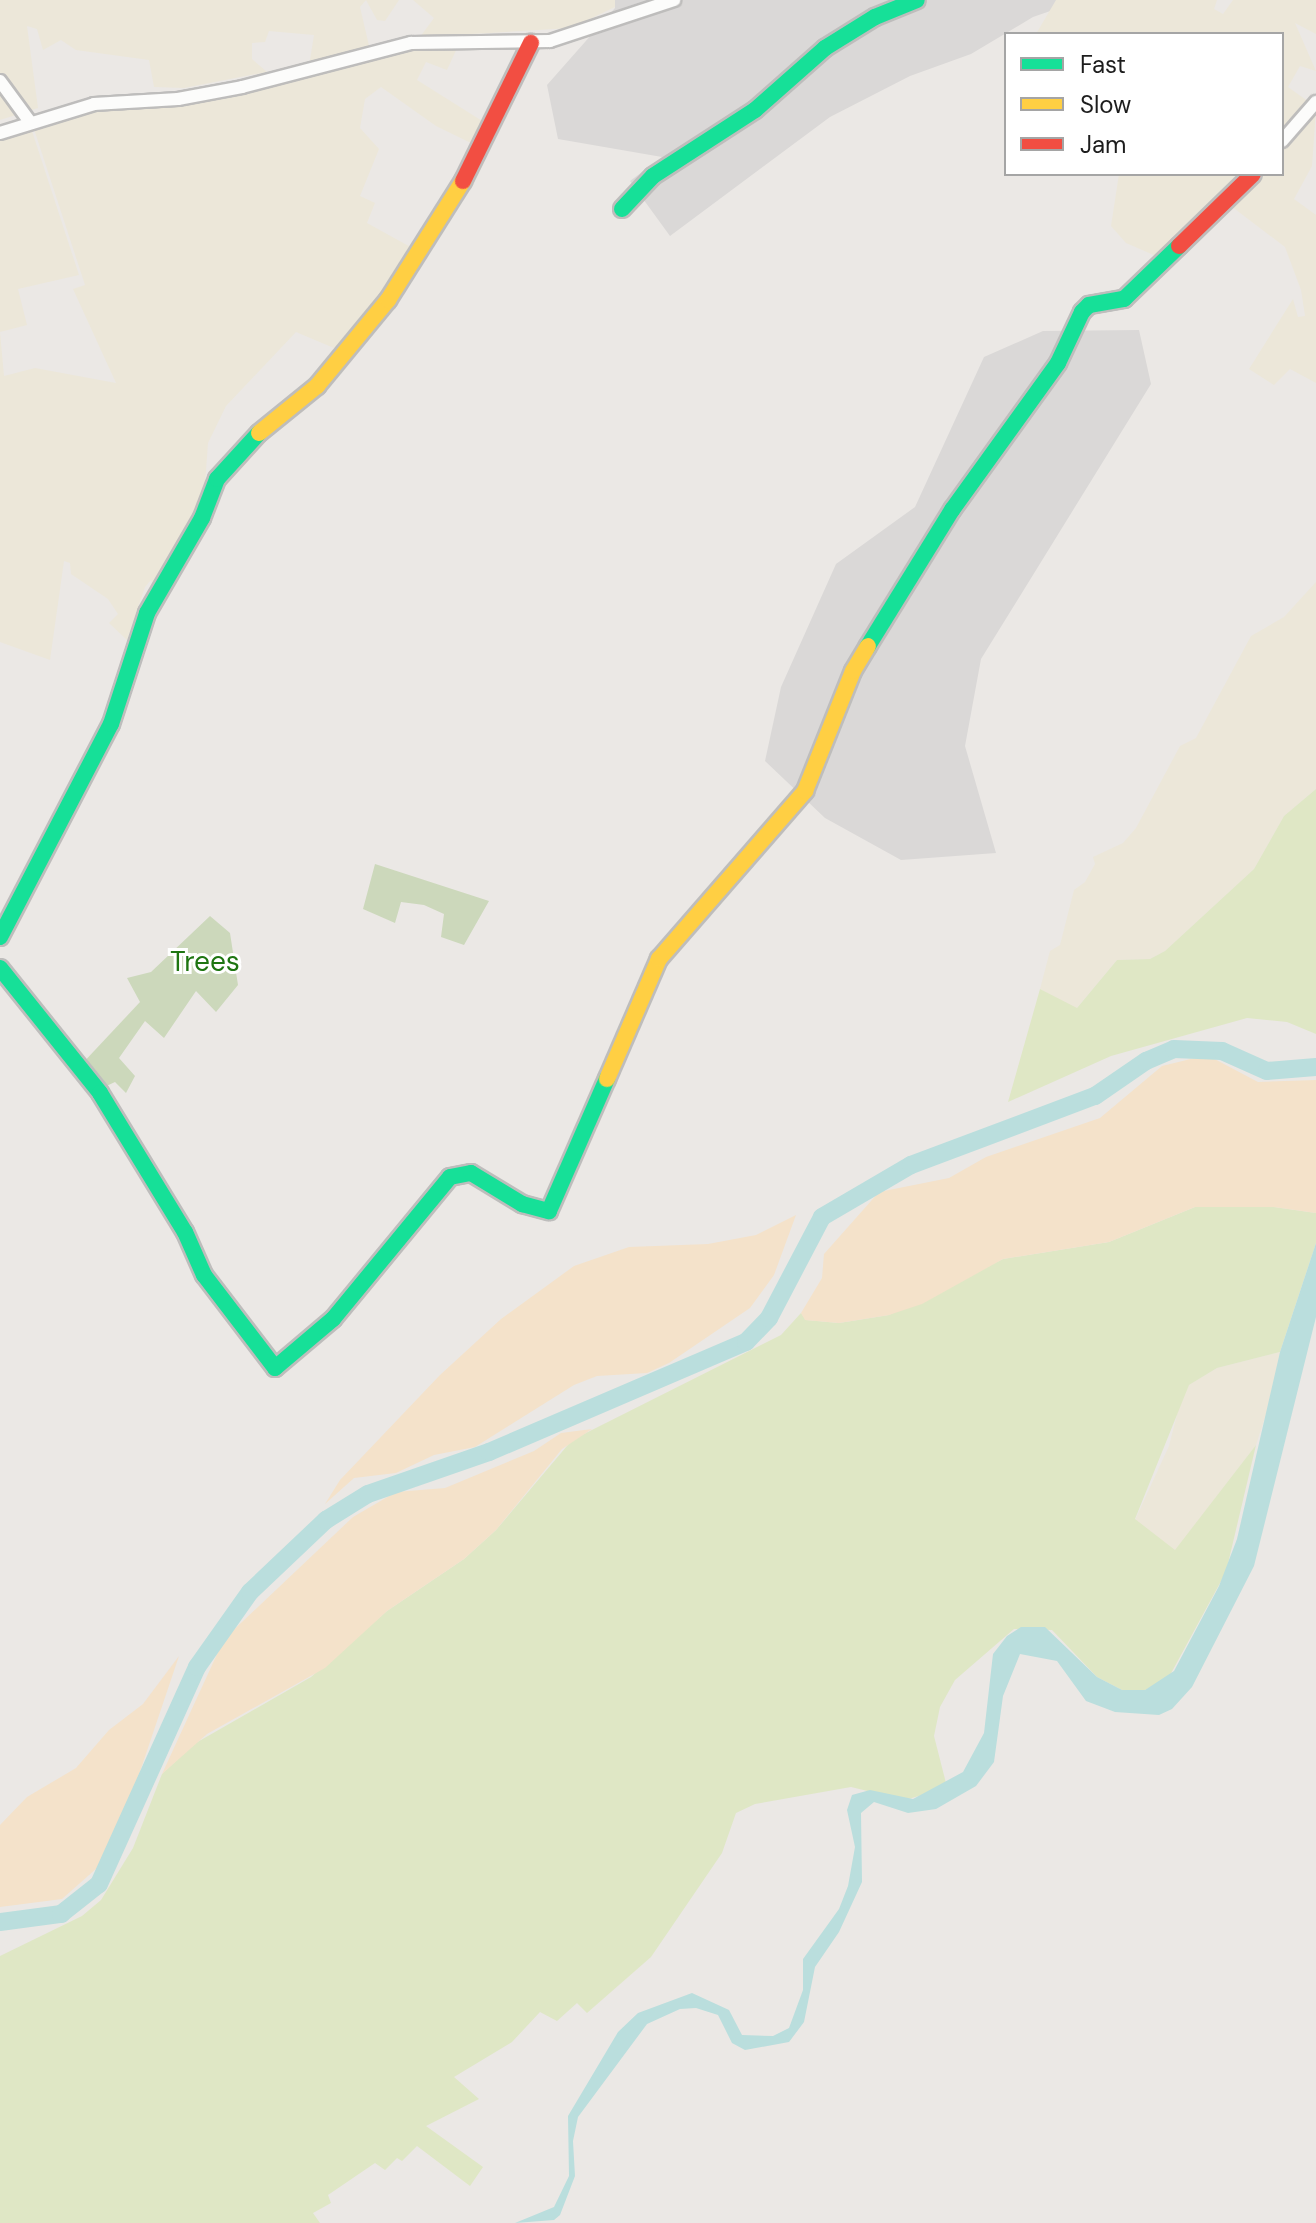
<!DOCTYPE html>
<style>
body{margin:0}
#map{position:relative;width:1316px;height:2223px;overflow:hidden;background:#ebe8e5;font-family:"DM Sans",sans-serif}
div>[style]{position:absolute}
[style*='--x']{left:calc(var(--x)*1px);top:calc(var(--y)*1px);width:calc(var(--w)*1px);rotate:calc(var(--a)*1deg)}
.residential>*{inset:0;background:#dad8d7}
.farmland>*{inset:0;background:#ece7d9}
.grass>*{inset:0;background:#dfe7c5}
.forest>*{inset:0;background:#ccd8bb}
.sand>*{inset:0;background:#f4e2ca}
.water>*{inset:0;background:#badedd}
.river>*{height:18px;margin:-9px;padding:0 9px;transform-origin:9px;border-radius:9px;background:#badedd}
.roads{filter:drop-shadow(2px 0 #bebdbc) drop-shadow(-2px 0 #bebdbc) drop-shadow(0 2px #bebdbc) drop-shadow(0 -2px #bebdbc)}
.street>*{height:12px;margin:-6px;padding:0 6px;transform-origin:6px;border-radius:6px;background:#fcfcfb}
.fast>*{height:16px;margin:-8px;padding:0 8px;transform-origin:8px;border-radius:8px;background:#16e098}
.slow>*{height:16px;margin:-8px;padding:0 8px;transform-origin:8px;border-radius:8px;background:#ffcf43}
.jam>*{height:16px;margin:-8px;padding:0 8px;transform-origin:8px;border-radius:8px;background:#f24e42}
span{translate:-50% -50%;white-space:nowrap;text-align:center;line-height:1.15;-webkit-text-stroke:6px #fff;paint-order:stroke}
.park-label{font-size:28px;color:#1e7511}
.legend{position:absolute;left:1004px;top:32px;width:280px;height:144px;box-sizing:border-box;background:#fff;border:2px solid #a5a5a5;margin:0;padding:10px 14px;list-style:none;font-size:24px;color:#1d1d1d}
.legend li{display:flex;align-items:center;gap:16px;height:40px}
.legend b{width:40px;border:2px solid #a5a5a5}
</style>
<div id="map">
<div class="residential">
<div style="clip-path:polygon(615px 0,1082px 0,1033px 17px,971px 54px,910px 76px,830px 117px,670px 236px,630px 181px,662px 157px,558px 139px,547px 85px,615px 8px)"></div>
<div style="clip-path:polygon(1139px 330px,1151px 384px,981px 659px,965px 746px,996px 853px,901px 860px,825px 818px,765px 761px,781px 687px,836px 564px,915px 507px,984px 357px,1043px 331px)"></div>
</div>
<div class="farmland">
<div style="clip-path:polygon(0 0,399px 0,385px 21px,377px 20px,366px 0,360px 7px,370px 50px,309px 66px,314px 35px,269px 31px,265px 42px,252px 43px,252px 59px,267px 72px,184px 88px,154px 87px,149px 60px,76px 50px,61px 40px,43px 50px,37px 29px,27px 26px,38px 108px,0 120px)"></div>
<div style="clip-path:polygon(413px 0,615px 0,615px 7px,571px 28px,420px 37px,434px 18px)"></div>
<div style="clip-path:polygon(1056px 0,1217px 0,1214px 9px,1223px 14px,1233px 0,1316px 0,1316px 34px,1295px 23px,1316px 71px,1300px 66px,1288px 87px,1309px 102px,1282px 129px,1282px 34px,1036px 34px)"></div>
<div style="clip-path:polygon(458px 46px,447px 70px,426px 62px,417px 80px,487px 124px,475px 145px,436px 126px,381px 87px,365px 99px,360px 128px,379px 149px,360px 196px,375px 203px,367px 223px,416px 250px,341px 351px,296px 332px,226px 406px,208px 443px,204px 499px,154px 587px,151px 580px,145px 587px,127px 640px,109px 623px,118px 614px,108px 599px,71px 574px,70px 563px,64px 561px,50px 660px,0 642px,0 140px,31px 128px,79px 275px,18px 289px,27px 325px,0 332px,4px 376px,35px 368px,116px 383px,73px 289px,85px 285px,33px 126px,106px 108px,211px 100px,406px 51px)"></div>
<div style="clip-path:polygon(1316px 109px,1312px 166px,1294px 199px,1316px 215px,1316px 383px,1290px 369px,1274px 385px,1249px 369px,1293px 299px,1298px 317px,1305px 316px,1301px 290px,1285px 247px,1231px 206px,1260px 174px,1282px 174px,1282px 148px)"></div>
<div style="clip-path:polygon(1119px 174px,1246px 174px,1156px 256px,1126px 243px,1111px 226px)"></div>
<div style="clip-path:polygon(1316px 582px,1316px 789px,1284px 816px,1254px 869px,1165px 951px,1150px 959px,1117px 960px,1076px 1009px,1040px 989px,1050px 951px,1060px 945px,1074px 890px,1085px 882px,1095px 864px,1093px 857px,1123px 843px,1136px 828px,1180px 746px,1196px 738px,1251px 636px,1284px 617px)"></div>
<div style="clip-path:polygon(1280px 1352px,1276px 1383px,1256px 1445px,1175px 1551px,1135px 1520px,1169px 1446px,1181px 1399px,1189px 1385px,1217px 1368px)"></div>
</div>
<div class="grass">
<div style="clip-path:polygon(1316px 789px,1316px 1034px,1287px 1022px,1247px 1018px,1111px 1056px,1008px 1102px,1040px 989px,1077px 1008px,1117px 960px,1150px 959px,1165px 951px,1254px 869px,1284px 816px)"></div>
<div style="clip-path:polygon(1195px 1207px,1274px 1207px,1316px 1213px,1316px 1243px,1280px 1352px,1217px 1368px,1189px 1385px,1135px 1519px,1175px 1550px,1256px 1445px,1226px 1572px,1169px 1677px,1145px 1690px,1122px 1690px,1097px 1677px,1052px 1630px,1014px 1629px,955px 1680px,940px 1707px,934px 1736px,946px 1783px,936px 1791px,905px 1800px,851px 1787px,755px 1804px,736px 1813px,722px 1853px,651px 1957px,587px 2013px,577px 2003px,557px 2021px,540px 2012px,512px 2042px,454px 2077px,479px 2099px,426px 2126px,483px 2167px,470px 2186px,417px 2146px,402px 2161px,397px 2158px,385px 2170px,375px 2163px,328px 2195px,331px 2203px,313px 2213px,320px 2223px,0 2223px,0 1956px,82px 1916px,101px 1900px,133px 1848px,162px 1774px,194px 1744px,311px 1677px,387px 1611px,464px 1559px,496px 1530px,572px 1440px,781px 1335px,801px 1313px,806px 1320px,839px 1323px,889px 1315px,1003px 1259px,1109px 1242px)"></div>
</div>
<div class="forest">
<div style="clip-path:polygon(375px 864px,489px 901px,464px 945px,441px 937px,444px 914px,424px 905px,401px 902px,395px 923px,363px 909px)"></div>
<div style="clip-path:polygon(210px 916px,230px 933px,238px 985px,216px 1012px,196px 991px,164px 1038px,145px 1021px,119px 1058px,135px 1076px,126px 1093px,115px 1082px,102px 1088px,80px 1066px,140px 1002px,127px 978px,151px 972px)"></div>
</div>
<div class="sand">
<div style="clip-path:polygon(1207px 1055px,1258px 1082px,1316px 1080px,1316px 1213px,1274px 1207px,1195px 1207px,1109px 1242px,1003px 1259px,922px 1304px,889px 1315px,839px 1323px,805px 1320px,801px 1313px,822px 1278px,824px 1254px,879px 1192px,949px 1178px,986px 1157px,1100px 1118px,1162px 1066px)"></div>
<div style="clip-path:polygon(796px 1215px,774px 1275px,750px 1308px,669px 1363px,647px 1373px,597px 1376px,574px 1385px,475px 1447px,434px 1455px,396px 1473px,354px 1478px,325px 1504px,340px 1480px,440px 1375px,501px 1319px,574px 1266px,629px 1247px,708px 1244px,756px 1235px)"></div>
<div style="clip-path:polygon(592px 1429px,562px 1449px,496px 1530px,464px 1559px,387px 1611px,325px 1668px,207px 1734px,162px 1774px,224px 1639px,353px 1517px,396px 1492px,445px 1488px,534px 1451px,561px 1433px)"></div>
<div style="clip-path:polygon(179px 1656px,125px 1816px,97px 1868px,62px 1899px,0 1907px,0 1825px,27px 1797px,76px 1768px,109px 1730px,143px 1704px)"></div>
</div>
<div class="water">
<div style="clip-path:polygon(1316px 1243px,1316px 1317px,1254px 1566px,1192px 1687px,1172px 1709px,1159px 1715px,1115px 1712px,1086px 1701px,1057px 1661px,1020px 1654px,1003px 1696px,994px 1762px,976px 1786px,936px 1809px,908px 1813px,874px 1802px,861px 1813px,862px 1882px,839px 1932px,815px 1967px,804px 2022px,789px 2042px,745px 2050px,732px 2043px,718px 2015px,696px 2008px,680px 2009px,647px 2024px,578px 2117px,573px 2141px,575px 2176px,560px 2215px,554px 2220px,515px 2223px,554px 2207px,569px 2176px,568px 2116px,618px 2032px,638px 2013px,692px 1993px,729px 2010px,742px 2035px,773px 2036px,789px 2028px,803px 1990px,803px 1959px,839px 1909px,848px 1886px,855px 1847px,847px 1810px,852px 1795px,870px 1790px,913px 1799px,963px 1772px,984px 1733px,993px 1654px,1007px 1636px,1021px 1627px,1045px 1627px,1097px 1677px,1122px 1690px,1145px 1690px,1174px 1671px,1219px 1586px,1237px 1539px,1280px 1352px)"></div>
</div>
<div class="river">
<div style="--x:0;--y:1922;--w:62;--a:-7.5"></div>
<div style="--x:61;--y:1914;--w:48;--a:-38.3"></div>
<div style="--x:99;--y:1884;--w:238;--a:-65.7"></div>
<div style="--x:197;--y:1667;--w:92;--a:-54.8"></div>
<div style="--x:250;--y:1592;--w:105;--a:-43.5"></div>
<div style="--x:326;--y:1520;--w:49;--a:-31.8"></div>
<div style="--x:368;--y:1494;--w:128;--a:-19.1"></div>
<div style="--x:489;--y:1452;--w:280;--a:-23.2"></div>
<div style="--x:746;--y:1342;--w:33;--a:-46"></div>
<div style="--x:769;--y:1318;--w:114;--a:-62.3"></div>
<div style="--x:822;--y:1217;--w:103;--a:-30.3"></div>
<div style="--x:911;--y:1165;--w:197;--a:-20.6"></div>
<div style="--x:1095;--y:1096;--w:62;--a:-34.5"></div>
<div style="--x:1146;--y:1061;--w:30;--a:-23"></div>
<div style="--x:1174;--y:1049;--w:48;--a:2.4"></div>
<div style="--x:1222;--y:1051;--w:49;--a:24"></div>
<div style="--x:1267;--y:1071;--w:49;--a:-4.7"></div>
</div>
<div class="roads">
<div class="street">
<div style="--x:0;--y:81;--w:51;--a:53.8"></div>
<div style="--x:0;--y:133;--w:98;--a:-17.1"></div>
<div style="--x:94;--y:104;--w:84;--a:-3.4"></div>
<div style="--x:178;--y:99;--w:65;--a:-10.6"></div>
<div style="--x:242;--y:87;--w:175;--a:-14.6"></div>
<div style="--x:411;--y:43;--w:139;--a:-0.8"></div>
<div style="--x:550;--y:41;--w:131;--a:-18.3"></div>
<div style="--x:1282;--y:141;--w:52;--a:-48.9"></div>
</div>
<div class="fast">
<div style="--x:622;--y:209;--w:45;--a:-46.8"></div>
<div style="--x:653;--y:176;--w:121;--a:-32.9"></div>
<div style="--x:755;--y:110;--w:94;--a:-41.5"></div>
<div style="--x:825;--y:48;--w:59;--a:-31.8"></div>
<div style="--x:875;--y:17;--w:45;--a:-22"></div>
<div style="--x:868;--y:646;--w:160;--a:-58.3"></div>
<div style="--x:952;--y:510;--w:181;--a:-54.2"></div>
<div style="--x:1058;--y:363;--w:56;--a:-64.8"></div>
<div style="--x:1082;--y:312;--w:10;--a:-45"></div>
<div style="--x:1089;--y:305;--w:36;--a:-10"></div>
<div style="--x:1124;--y:299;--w:76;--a:-43.9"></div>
<div style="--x:0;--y:937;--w:240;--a:-62.5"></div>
<div style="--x:111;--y:724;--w:117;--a:-72"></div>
<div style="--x:147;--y:613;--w:110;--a:-59.9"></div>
<div style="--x:202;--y:518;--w:42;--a:-69"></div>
<div style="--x:217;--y:479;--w:62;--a:-47.6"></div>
<div style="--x:0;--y:968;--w:160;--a:51.3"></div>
<div style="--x:100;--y:1093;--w:163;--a:58.6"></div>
<div style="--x:185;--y:1232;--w:47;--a:66.2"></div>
<div style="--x:204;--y:1275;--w:117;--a:52.6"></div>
<div style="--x:275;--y:1368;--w:76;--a:-40.2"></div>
<div style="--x:333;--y:1319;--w:184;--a:-50.5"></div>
<div style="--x:450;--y:1177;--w:21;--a:-11"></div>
<div style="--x:471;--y:1173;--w:60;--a:31.3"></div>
<div style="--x:522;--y:1204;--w:28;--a:15"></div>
<div style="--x:549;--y:1211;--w:144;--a:-66.3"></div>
</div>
<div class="slow">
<div style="--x:259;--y:433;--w:75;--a:-39"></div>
<div style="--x:317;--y:386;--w:112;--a:-50.5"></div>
<div style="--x:388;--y:300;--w:141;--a:-57.8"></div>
<div style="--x:607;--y:1079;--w:131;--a:-66.6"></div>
<div style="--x:659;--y:959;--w:223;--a:-49"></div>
<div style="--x:805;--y:791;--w:129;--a:-68.2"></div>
<div style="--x:853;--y:671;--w:29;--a:-59"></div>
</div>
<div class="jam">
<div style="--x:463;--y:181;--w:154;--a:-63.8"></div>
<div style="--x:1179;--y:246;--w:103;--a:-44.2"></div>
</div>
</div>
<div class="park-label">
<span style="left:205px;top:962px">Trees</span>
</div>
<ul class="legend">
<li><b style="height:10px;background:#16e098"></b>Fast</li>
<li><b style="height:10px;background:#ffcf43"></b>Slow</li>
<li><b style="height:10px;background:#f24e42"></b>Jam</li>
</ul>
</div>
